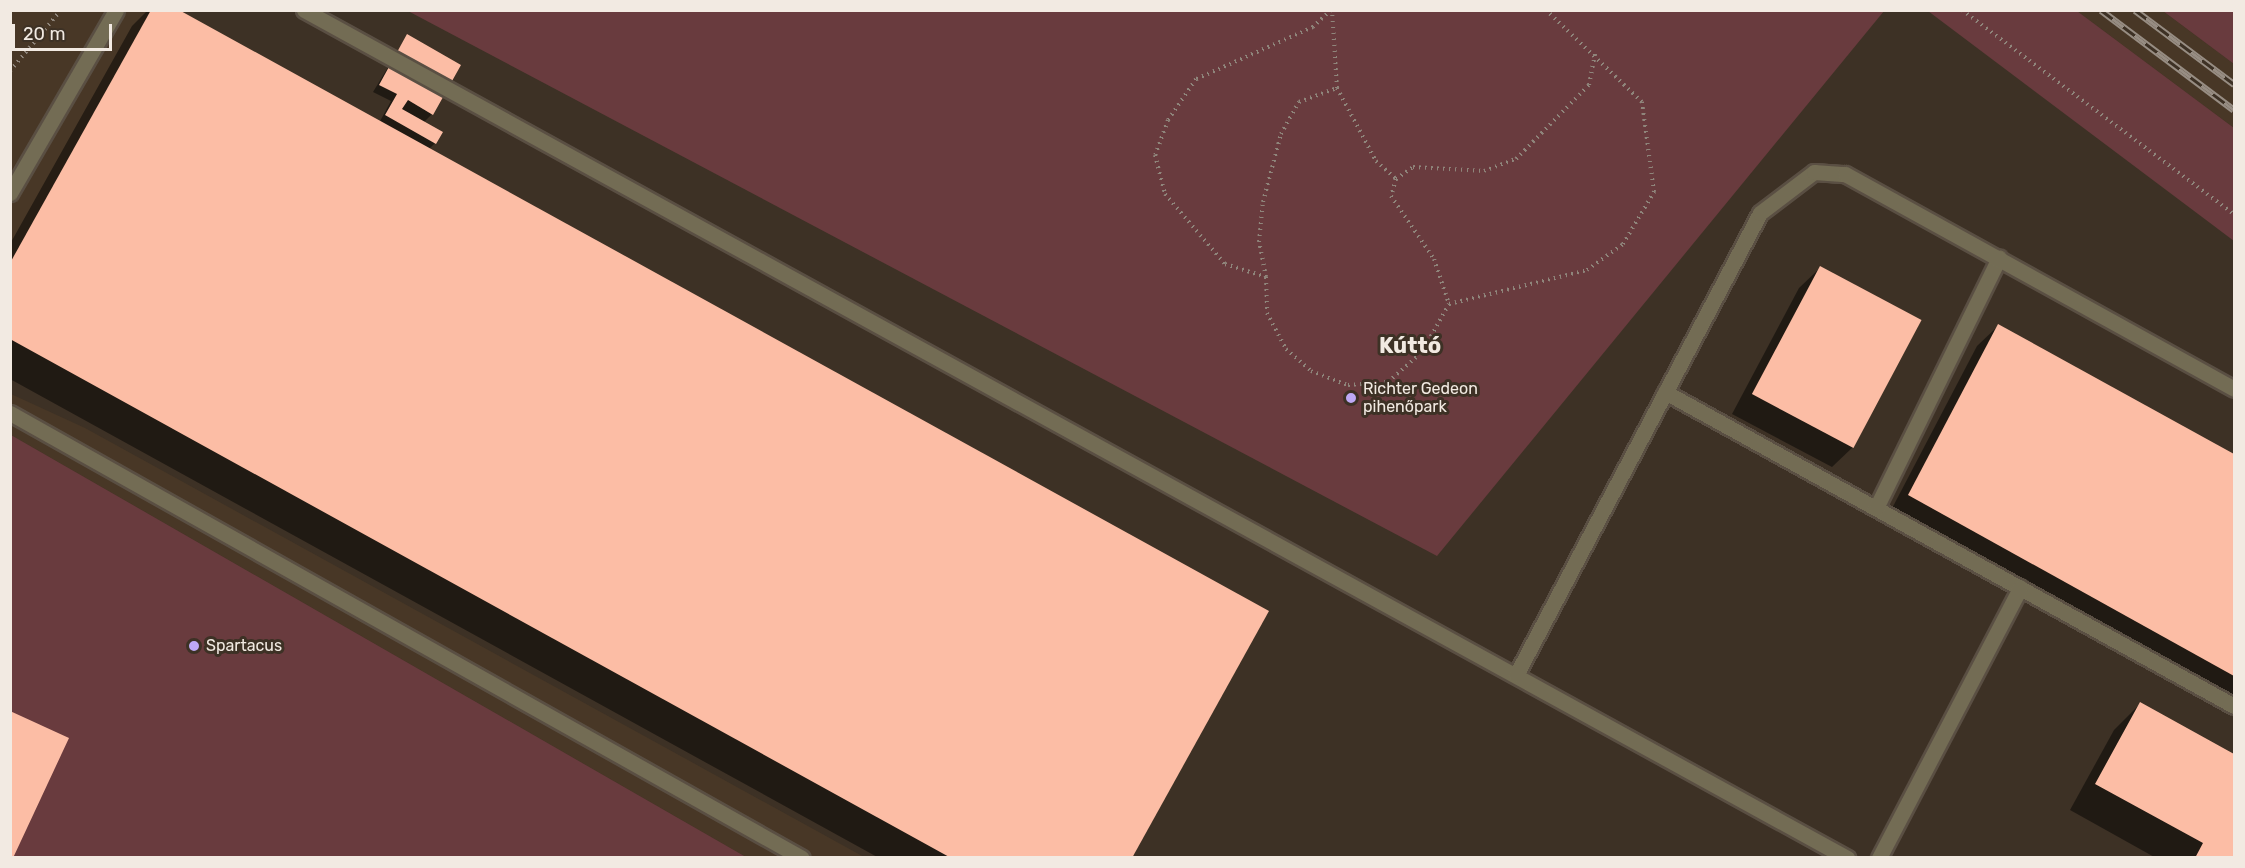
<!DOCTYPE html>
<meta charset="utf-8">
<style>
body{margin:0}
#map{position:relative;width:2245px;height:868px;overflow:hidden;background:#3d3125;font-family:Rubik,sans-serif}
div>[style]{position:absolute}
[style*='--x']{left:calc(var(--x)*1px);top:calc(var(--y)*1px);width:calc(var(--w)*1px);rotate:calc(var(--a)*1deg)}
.built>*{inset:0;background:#483726}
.green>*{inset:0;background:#693b3e}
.shadow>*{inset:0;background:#0007}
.building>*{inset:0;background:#fcbda5;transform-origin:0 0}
.path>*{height:4px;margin-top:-2px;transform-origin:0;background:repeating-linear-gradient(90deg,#8f857b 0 1.5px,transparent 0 6px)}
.roads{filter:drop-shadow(2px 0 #5a4f43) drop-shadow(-2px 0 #5a4f43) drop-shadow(0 2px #5a4f43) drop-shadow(0 -2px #5a4f43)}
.lane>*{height:15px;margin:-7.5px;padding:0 7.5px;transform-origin:7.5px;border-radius:7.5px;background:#736c54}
.rail>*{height:7px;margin-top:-3.5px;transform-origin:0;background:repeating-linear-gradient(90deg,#3d3125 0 14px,#978d83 0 28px);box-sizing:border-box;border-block:2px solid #978d83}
.dots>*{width:16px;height:16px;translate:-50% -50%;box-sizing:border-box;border:3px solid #3d3125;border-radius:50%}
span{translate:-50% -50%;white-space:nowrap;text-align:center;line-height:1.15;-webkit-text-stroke:6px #3d3125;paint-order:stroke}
.poi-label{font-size:16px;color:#f2eae2}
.left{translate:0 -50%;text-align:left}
.district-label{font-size:22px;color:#f2eae2;font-weight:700}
.frame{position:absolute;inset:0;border:12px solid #f2eae2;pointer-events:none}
.scale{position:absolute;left:12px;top:24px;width:100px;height:27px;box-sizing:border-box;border:3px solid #f2eae2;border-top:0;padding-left:8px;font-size:18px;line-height:21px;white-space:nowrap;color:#f2eae2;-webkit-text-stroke:4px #3d3125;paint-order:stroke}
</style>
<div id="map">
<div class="built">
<div style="clip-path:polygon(11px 11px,151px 11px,11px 263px)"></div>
<div style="clip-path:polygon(2077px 11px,2163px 11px,2234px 64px,2234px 128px)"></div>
<div style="clip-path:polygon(11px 394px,85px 428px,864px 857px,746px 857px,11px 435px)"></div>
</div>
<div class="green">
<div style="clip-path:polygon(408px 11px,1884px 10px,1884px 11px,1437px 556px)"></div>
<div style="clip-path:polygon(1928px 11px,2077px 11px,2234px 128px,2234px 241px)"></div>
<div style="clip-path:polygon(2163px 11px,2234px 11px,2234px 64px)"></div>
<div style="clip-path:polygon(11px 435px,746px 857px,11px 857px)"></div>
</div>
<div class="shadow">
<div style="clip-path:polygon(148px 10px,175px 10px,379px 123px,391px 101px,373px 92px,407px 36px,432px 114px,423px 123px,435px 143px,428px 150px,1130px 858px,879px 858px,10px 379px,10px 244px,132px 26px)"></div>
<div style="clip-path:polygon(1820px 268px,1853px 447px,1832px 467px,1732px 414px,1799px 288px)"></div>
<div style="clip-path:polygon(1998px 326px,2234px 456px,2234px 707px,1888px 516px,1977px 346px)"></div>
<div style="clip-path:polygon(2140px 704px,2234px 756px,2234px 858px,2156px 858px,2070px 810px,2114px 730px)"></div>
</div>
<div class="building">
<div style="clip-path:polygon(151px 10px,179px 10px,1269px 611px,1132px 858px,951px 858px,10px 339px,10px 263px)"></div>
<div style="clip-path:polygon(407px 34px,461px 65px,433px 115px,408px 100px,402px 109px,443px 132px,436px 144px,385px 115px,397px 94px,379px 85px)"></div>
<div style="left:1820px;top:266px;width:115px;height:145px;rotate:28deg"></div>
<div style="clip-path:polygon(1998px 324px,2234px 454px,2234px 676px,1908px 495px)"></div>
<div style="clip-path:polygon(2140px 702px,2234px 754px,2234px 858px,2195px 858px,2203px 843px,2095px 784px)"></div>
<div style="clip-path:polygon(10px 711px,69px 738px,13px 858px,10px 858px)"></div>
</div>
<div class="path">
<div style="--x:1331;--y:10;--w:25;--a:137"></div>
<div style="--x:1313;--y:27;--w:128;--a:156"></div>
<div style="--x:1196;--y:79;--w:50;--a:124.3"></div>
<div style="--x:1168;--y:120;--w:37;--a:110"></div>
<div style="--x:1155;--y:155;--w:40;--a:75.6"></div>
<div style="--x:1165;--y:194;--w:92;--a:49.4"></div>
<div style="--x:1225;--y:264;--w:43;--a:17.6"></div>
<div style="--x:1266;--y:277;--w:36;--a:88"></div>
<div style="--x:1267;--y:313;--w:41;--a:62.2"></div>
<div style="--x:1286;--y:349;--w:33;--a:41"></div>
<div style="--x:1311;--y:371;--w:40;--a:21"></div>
<div style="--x:1348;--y:385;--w:40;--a:-4.3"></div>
<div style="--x:1388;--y:382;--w:45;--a:-41.4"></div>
<div style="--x:1422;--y:352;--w:55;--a:-60.6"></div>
<div style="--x:1449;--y:304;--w:142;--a:-13.8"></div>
<div style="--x:1587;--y:270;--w:44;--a:-35.8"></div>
<div style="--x:1623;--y:244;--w:61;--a:-59.2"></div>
<div style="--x:1654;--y:192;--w:91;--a:-97.6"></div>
<div style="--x:1642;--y:102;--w:133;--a:-136.2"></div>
<div style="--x:1962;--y:10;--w:340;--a:36.9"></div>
<div style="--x:10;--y:71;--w:80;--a:-50.1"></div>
<div style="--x:1337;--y:88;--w:83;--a:61.9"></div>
<div style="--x:1376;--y:161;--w:27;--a:42"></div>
<div style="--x:1396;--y:179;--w:18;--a:106"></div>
<div style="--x:1391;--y:196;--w:76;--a:55.7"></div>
<div style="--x:1434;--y:259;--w:47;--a:71.6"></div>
<div style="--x:1396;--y:179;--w:21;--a:-35"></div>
<div style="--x:1413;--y:167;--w:71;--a:3.2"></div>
<div style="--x:1484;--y:171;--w:34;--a:-21"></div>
<div style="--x:1516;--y:159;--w:104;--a:-45.4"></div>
<div style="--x:1589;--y:85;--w:32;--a:-79"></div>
<div style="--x:1266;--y:277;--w:36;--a:-101"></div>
<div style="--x:1259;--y:242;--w:40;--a:-84.3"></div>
<div style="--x:1263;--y:202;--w:70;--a:-75.2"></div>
<div style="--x:1281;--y:134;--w:37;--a:-61"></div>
<div style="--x:1299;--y:102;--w:40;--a:-20.2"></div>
<div style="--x:1337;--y:88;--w:78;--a:-93.7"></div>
</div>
<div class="roads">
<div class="lane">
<div style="--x:304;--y:10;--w:1761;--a:28.79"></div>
<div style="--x:10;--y:193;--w:211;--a:-59.9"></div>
<div style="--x:1665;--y:392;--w:650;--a:28.89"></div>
<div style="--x:10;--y:413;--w:908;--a:29.33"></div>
<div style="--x:1876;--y:508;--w:279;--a:-63.8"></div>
<div style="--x:1516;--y:675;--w:522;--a:-62.16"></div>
<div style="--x:1760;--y:213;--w:68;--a:-37.2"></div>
<div style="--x:1814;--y:172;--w:31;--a:4"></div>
<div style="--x:1845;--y:174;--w:444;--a:28.9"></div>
<div style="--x:1879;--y:858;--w:305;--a:-62.4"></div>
</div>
</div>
<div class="rail">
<div style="--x:2101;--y:10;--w:166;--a:36.9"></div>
<div style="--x:2135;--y:10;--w:124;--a:36.8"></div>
</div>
<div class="dots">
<div style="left:1351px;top:398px;background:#bea9f5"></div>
<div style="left:194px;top:646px;background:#bea9f5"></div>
</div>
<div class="poi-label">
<span class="left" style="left:1363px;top:398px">Richter Gedeon<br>pihenőpark</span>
<span class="left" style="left:206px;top:646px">Spartacus</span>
</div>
<div class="district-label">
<span style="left:1410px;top:346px">Kúttó</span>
</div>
<div class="frame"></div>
<div class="scale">20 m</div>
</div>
